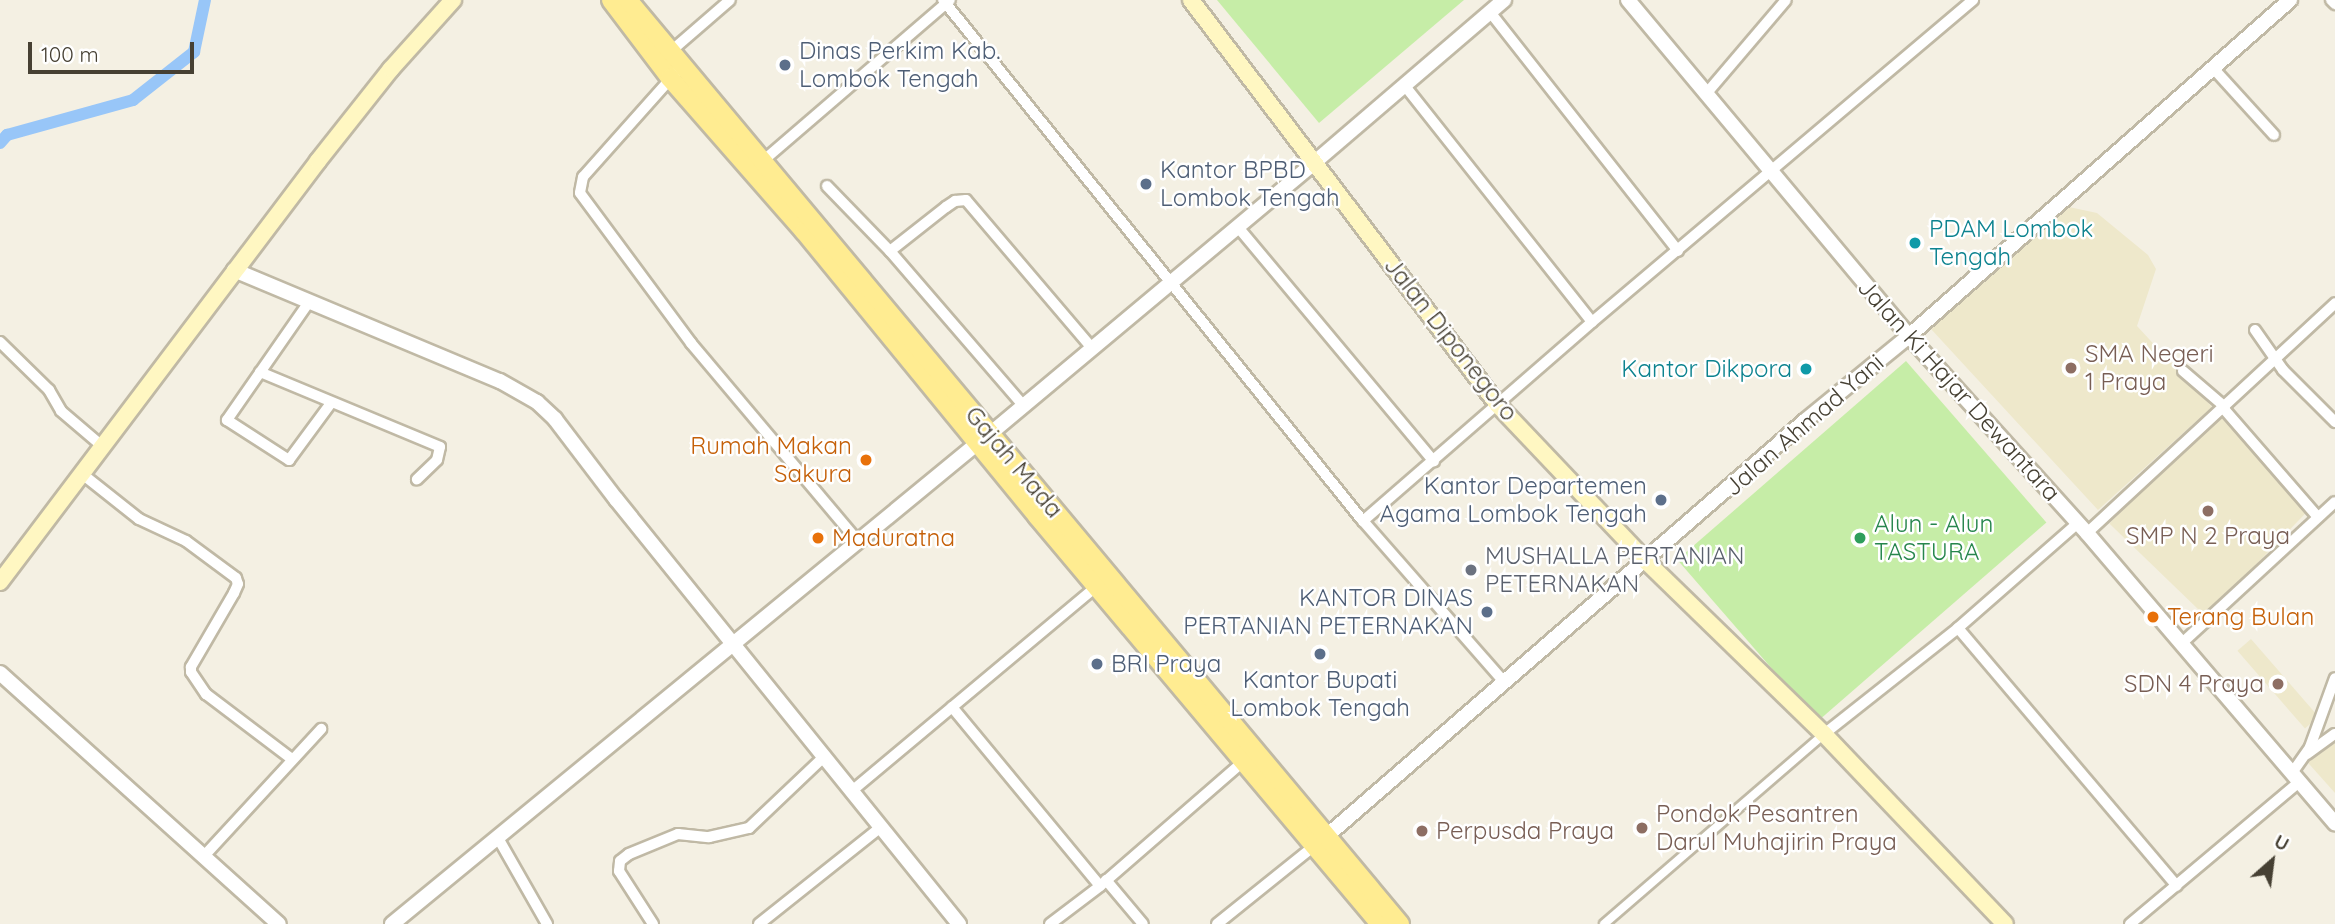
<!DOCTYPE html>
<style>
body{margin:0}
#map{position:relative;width:2335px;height:924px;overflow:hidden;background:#f4f0e3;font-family:Quicksand,sans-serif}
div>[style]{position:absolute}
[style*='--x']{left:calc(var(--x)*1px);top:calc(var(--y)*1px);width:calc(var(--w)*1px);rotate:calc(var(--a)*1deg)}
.education>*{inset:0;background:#eee8cb;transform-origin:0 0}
.green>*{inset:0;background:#c6eda7;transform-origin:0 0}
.canal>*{height:12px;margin:-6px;padding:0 6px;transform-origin:6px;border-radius:6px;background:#98c6f8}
.roads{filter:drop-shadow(2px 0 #c0b9a5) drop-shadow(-2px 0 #c0b9a5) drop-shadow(0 2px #c0b9a5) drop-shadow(0 -2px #c0b9a5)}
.pedestrian>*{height:8px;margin:-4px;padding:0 4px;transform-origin:4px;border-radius:4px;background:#fff}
.minor>*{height:10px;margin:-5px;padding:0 5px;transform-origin:5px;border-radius:5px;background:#fff}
.tertiary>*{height:14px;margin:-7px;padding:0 7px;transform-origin:7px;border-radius:7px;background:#fff}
.secondary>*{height:16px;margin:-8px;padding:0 8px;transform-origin:8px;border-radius:8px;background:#fff7c2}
.primary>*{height:18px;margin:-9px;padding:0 9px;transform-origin:9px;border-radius:9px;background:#ffec91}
.dots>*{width:19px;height:19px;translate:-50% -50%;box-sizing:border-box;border:4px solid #fff;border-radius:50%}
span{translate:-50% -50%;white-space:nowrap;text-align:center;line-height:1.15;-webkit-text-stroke:5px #fff;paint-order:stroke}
.service-label{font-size:24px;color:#4e5e75}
.left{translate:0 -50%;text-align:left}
.right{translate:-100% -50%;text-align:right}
.culture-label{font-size:24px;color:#0d838f}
.street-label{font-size:24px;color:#464033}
.education-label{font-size:24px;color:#785e54}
.food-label{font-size:24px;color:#c56008}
.leisure-label{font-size:24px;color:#27864d}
.worship-label{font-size:24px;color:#5b616d}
.north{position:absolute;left:2237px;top:826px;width:70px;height:70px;-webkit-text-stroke:5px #fff;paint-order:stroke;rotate:28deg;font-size:19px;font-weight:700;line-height:28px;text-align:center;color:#464033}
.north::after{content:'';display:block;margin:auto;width:24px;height:32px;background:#464033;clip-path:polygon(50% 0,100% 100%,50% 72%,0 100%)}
.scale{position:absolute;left:28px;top:42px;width:166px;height:32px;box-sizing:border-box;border:4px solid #464033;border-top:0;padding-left:9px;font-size:21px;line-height:24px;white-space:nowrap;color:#464033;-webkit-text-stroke:5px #fff;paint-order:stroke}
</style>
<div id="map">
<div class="education">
<div style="clip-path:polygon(2069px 207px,2097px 213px,2148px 255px,2156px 269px,2137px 326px,2212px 407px,2098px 510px,1931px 329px)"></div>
<div style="left:2217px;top:412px;width:134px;height:155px;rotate:44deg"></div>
<div style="left:2251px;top:639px;width:103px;height:18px;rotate:49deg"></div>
<div style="clip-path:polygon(2335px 736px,2335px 793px,2302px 756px)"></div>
</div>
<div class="green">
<div style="clip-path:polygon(1217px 0,1464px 0,1319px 123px)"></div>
<div style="left:1906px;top:361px;width:214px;height:303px;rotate:49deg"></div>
</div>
<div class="canal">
<div style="--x:0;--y:143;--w:11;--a:-49"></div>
<div style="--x:7;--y:135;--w:131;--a:-15.5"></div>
<div style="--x:133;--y:100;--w:78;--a:-38.2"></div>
<div style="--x:194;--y:52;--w:53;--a:-78.1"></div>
</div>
<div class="roads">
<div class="pedestrian">
<div style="--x:1604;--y:924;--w:291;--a:-40.8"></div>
</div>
<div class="minor">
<div style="--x:943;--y:0;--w:669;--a:51.13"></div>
<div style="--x:2331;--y:0;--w:6;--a:45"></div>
<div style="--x:1490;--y:12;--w:304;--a:51.8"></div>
<div style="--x:670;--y:52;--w:79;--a:-40.9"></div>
<div style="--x:681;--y:67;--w:147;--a:131.7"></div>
<div style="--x:583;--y:177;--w:16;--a:101"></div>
<div style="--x:580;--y:193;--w:187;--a:53.5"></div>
<div style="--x:691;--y:343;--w:259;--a:49.9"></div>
<div style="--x:2214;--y:69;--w:89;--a:47.7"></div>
<div style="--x:1405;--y:86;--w:301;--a:51.6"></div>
<div style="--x:1706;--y:94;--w:123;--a:-49.6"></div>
<div style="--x:764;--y:160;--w:245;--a:-40.7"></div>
<div style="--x:827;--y:186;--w:91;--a:45.9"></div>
<div style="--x:890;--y:251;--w:205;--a:49.2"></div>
<div style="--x:1237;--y:226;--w:307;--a:50.1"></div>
<div style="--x:890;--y:251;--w:71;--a:-38.2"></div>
<div style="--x:946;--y:207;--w:11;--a:-34"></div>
<div style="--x:955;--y:201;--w:11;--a:-5"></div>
<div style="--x:966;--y:200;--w:194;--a:49.6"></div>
<div style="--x:309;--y:302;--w:144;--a:124.8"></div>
<div style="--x:227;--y:420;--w:74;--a:32.8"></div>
<div style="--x:289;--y:460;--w:71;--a:-53.6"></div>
<div style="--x:2255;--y:330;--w:49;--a:55"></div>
<div style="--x:2283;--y:370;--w:74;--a:45"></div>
<div style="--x:0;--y:342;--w:69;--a:44.4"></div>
<div style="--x:49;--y:390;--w:24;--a:60"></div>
<div style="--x:61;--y:411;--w:54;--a:40.5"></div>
<div style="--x:2183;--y:371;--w:55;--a:40.6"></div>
<div style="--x:260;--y:372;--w:195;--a:22.6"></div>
<div style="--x:440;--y:447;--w:13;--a:103"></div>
<div style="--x:437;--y:460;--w:28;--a:136"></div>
<div style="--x:2224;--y:409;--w:143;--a:49"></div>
<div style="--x:81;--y:473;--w:74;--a:38.4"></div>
<div style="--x:139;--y:519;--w:52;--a:25.1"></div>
<div style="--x:186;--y:541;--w:62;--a:36.5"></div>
<div style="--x:236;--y:578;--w:6;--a:72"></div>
<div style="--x:238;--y:584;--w:10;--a:114"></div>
<div style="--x:234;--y:593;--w:86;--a:120.2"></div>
<div style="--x:191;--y:667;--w:5;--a:90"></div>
<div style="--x:191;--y:672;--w:27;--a:56"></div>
<div style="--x:206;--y:694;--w:108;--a:37.1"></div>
<div style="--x:2087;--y:533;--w:338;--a:-42.8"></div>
<div style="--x:1958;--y:628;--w:338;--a:49.7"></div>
<div style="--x:2181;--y:644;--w:209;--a:-42.7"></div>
<div style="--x:1505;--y:683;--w:215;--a:-131.2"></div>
<div style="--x:1363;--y:521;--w:303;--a:-41"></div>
<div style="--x:1592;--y:322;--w:499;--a:-40.2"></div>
<div style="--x:952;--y:707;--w:232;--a:50.4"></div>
<div style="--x:1824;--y:734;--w:171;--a:-38.3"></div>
<div style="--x:1958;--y:628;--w:159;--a:-41.2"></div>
<div style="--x:2307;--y:754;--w:34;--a:-36"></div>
<div style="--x:2292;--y:773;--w:32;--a:-55"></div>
<div style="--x:2310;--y:747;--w:73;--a:-70.1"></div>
<div style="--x:853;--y:790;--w:318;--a:-39.9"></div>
<div style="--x:498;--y:838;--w:99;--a:60.3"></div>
<div style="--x:204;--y:856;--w:173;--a:-47.3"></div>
<div style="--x:1106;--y:880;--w:57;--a:49.9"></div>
<div style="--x:653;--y:924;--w:63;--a:-122.7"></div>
<div style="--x:619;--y:871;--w:10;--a:-84"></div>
<div style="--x:620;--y:861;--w:11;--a:-38"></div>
<div style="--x:629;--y:854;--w:53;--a:-22.2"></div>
<div style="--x:678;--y:834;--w:31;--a:6"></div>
<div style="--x:709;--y:837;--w:41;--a:-12.7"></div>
<div style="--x:749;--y:828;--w:105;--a:-43.5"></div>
<div style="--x:759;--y:924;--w:156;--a:-38.5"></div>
<div style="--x:1050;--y:924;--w:63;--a:-37.2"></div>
<div style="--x:1100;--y:886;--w:191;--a:-41"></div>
<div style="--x:1217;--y:924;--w:124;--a:-38.8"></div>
<div style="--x:2130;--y:924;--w:221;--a:-40"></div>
</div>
<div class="tertiary">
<div style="--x:1628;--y:0;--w:438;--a:50.1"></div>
<div style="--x:1909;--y:336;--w:266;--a:47.9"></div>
<div style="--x:2087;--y:533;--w:382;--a:49.5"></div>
<div style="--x:234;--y:270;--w:288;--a:22.7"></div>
<div style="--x:500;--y:381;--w:43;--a:29.6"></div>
<div style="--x:537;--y:402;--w:25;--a:43"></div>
<div style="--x:555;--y:419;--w:101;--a:52.7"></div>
<div style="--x:616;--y:499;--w:546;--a:51.09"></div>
<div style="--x:991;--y:433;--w:422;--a:-39.9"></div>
<div style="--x:1315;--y:162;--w:249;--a:-40.6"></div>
<div style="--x:0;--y:673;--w:375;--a:42"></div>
<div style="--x:1321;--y:841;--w:642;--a:-40.96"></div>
<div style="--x:1806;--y:420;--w:133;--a:-39.2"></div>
<div style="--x:1909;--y:336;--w:508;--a:-41.41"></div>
<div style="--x:392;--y:924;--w:760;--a:-39.39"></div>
</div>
<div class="secondary">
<div style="--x:1191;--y:0;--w:508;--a:52.84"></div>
<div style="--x:1498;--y:405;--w:215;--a:46.5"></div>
<div style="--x:1646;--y:561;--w:248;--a:44.2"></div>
<div style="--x:1824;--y:734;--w:262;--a:46.4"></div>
<div style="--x:0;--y:582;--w:528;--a:-52.93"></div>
<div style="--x:318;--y:161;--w:117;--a:-51.6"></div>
<div style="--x:391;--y:69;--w:93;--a:-48.1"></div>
</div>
<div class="primary">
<div style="--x:611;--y:0;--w:98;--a:52.9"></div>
<div style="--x:670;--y:78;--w:203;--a:48.8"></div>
<div style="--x:804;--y:231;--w:368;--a:50.7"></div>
<div style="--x:1037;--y:516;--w:533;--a:49.95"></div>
<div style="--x:628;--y:0;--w:1204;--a:50.12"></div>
</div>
</div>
<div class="dots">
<div style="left:785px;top:65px;background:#5c6f8a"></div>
<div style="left:1146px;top:184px;background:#5c6f8a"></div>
<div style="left:1915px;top:243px;background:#0f9aa8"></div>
<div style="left:2071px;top:368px;background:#8d6e63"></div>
<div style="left:1806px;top:369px;background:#0f9aa8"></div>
<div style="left:866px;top:460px;background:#e8710a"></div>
<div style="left:1661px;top:500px;background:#5c6f8a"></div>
<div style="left:2208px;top:511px;background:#8d6e63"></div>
<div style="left:818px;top:538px;background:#e8710a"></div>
<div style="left:1860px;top:538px;background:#2e9e5b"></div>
<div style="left:1471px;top:570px;background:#6b7280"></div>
<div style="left:1487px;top:612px;background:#5c6f8a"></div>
<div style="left:2153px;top:617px;background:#e8710a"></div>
<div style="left:1320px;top:654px;background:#5c6f8a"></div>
<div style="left:1097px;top:664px;background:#5c6f8a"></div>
<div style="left:2278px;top:684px;background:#8d6e63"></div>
<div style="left:1642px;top:828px;background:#8d6e63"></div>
<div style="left:1422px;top:831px;background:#8d6e63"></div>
</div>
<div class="service-label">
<span class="left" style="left:799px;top:65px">Dinas Perkim Kab.<br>Lombok Tengah</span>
<span class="left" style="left:1160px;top:184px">Kantor BPBD<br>Lombok Tengah</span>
<span class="right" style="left:1647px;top:500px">Kantor Departemen<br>Agama Lombok Tengah</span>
<span class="right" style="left:1473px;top:612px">KANTOR DINAS<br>PERTANIAN PETERNAKAN</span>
<span class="left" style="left:1111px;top:664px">BRI Praya</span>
<span style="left:1320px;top:694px">Kantor Bupati<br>Lombok Tengah</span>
</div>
<div class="culture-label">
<span class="left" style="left:1929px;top:243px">PDAM Lombok<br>Tengah</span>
<span class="right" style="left:1792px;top:369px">Kantor Dikpora</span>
</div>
<div class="street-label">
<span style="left:1451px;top:339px;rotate:52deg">Jalan Diponegoro</span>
<span style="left:1959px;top:390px;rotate:48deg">Jalan Ki Hajar Dewantara</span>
<span style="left:1804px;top:425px;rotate:-41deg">Jalan Ahmad Yani</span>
<span style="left:1014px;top:462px;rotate:50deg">Gajah Mada</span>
</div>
<div class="education-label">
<span class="left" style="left:2085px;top:368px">SMA Negeri<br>1 Praya</span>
<span style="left:2208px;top:536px">SMP N 2 Praya</span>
<span class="right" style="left:2264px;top:684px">SDN 4 Praya</span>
<span class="left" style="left:1656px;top:828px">Pondok Pesantren<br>Darul Muhajirin Praya</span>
<span class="left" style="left:1436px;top:831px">Perpusda Praya</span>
</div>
<div class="food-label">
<span class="right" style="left:852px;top:460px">Rumah Makan<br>Sakura</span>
<span class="left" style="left:832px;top:538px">Maduratna</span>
<span class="left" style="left:2167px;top:617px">Terang Bulan</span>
</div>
<div class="leisure-label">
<span class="left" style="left:1874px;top:538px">Alun - Alun<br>TASTURA</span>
</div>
<div class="worship-label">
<span class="left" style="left:1485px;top:570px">MUSHALLA PERTANIAN<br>PETERNAKAN</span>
</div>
<div class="north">U</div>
<div class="scale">100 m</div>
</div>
